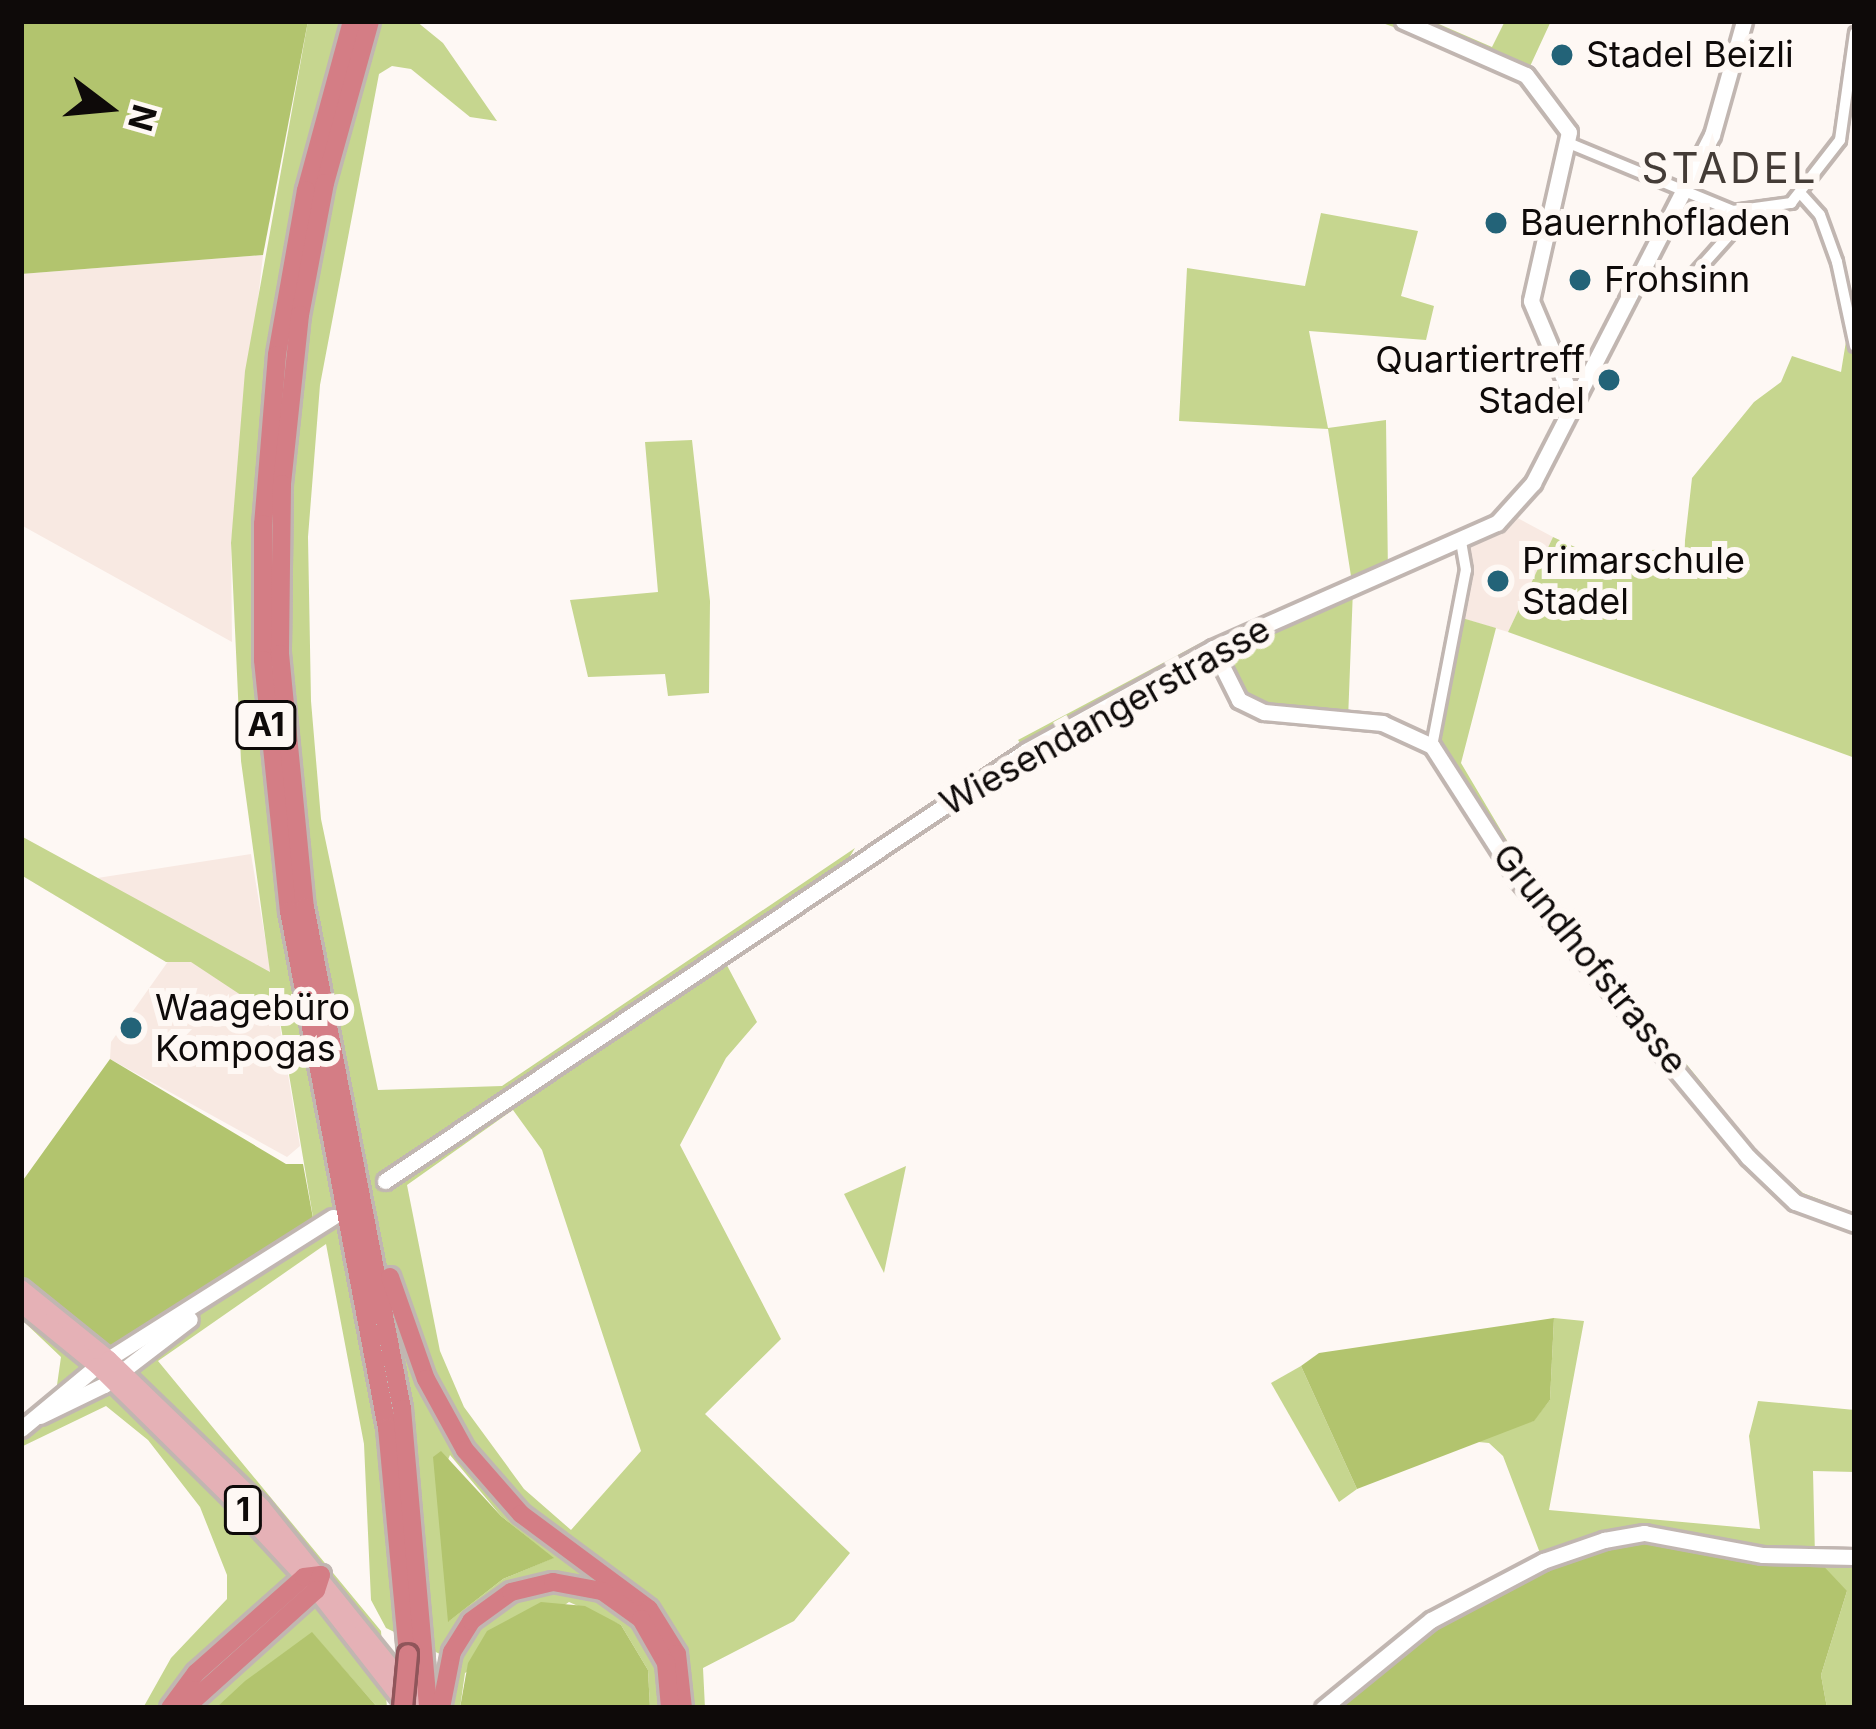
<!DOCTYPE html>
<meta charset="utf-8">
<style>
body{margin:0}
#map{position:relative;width:1876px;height:1729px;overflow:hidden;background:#fef8f4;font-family:Inter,sans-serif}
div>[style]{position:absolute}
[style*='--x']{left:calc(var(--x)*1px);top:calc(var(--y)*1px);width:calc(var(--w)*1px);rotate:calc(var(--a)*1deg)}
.built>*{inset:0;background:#f8e9e2}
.green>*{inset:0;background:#c6d68f}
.forest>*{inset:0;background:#b2c46e}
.roads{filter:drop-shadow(3px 0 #c1b6b1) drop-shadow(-3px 0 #c1b6b1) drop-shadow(0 3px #c1b6b1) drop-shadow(0 -3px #c1b6b1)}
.street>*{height:10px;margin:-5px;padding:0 5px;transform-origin:5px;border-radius:5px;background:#fff}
.secondary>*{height:15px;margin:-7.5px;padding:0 7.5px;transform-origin:7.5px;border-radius:7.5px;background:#fff}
.primary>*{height:16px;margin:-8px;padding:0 8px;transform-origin:8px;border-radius:8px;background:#e5b1b6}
.highway>*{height:18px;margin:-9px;padding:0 9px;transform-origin:9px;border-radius:9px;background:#d47d85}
.bridges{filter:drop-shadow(3px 0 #8f555a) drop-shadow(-3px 0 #8f555a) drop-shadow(0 3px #8f555a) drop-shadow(0 -3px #8f555a)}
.highway-bridge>*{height:18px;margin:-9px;padding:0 9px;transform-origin:9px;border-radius:9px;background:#d47d85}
.dots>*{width:33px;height:33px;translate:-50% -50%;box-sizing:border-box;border:6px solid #fef8f4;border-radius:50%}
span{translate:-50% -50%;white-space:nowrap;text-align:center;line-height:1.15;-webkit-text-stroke:12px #fef8f4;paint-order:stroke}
.shield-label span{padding:3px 9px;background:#fef8f4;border:3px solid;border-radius:9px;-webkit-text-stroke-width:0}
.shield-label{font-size:33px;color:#0e0a09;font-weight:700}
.poi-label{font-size:36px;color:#0e0a09}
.left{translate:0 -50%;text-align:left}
.right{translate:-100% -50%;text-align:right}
.street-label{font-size:36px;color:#0e0a09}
.quarter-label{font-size:42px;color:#443c37;letter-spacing:3px}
.frame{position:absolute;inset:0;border:24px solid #0e0a09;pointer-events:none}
.north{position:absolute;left:48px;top:48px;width:120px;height:120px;-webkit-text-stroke:9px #fef8f4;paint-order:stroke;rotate:106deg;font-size:33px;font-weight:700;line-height:48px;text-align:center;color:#0e0a09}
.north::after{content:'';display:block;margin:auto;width:42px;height:54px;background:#0e0a09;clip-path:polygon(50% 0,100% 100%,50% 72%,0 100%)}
</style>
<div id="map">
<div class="built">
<div style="clip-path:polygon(263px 255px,231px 543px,232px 642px,21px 525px,21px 274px)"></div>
<div style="clip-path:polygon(1508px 513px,1553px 537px,1508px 632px,1452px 615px,1466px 570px,1461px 543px)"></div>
<div style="clip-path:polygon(251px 854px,300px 1146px,287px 1157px,110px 1059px,111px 1042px,174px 953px,157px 917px,91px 879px)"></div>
</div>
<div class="green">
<div style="clip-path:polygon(evenodd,308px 21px,416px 21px,443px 43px,497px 121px,470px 117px,411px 69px,392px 66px,379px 74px,320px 385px,308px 537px,311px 701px,321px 819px,378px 1090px,502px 1086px,855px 848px,843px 868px,721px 954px,757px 1022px,726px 1058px,680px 1145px,781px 1339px,705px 1414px,850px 1553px,794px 1621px,703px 1668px,705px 1708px,650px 1708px,648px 1670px,621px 1625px,569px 1602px,465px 1673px,460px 1708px,441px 1708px,444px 1656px,386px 1628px,371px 1600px,364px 1444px,326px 1244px,158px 1361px,381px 1631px,387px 1708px,378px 1708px,312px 1633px,216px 1708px,143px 1708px,171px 1658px,227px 1599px,227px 1575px,200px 1507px,148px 1440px,106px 1406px,21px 1447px,21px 1426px,55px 1399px,61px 1357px,21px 1319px,21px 1288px,315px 1229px,280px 1021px,191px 962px,166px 962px,21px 875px,21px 836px,270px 972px,241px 761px,231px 543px,245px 371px,308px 21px,513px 1110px,542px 1150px,641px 1451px,571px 1530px,524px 1489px,464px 1407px,440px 1351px,407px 1185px,513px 1110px,308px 21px,450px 1455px,501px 1516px,553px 1558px,503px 1579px,449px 1621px,437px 1486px,450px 1455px)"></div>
<div style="clip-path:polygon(1377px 21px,1432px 21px,1492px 47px,1505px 21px,1551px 21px,1526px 75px)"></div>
<div style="clip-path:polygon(1321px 213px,1418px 231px,1401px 296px,1434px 306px,1426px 340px,1309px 331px,1328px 428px,1386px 420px,1388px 574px,1353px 589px,1348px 720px,1239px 700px,1217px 667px,1168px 686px,1163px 678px,1026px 751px,1018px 740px,1206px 640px,1213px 648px,1353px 589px,1328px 429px,1179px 421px,1187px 268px,1305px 286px)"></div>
<div style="clip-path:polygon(1855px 332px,1855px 758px,1508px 632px,1553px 537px,1586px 552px,1684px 549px,1692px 478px,1754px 402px,1781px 382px,1792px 356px,1841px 372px,1847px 335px)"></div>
<div style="clip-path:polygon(692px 440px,710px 601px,709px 693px,668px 696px,665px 674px,588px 677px,570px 600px,658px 592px,645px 442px)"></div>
<div style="clip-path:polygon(1452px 615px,1496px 628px,1461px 763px,1512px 849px,1761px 1156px,1803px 1193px,1855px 1213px,1855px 1224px,1795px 1202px,1570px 942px,1432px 746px)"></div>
<div style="clip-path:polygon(906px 1166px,884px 1273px,844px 1194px)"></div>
<div style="clip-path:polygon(1554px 1318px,1584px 1321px,1549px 1510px,1760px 1529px,1749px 1436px,1758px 1401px,1855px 1410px,1855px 1472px,1813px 1471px,1815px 1556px,1855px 1557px,1855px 1708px,1827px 1708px,1821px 1675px,1847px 1591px,1543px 1561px,1503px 1456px,1489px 1443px,1468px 1441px,1533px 1421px,1550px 1400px)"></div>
<div style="clip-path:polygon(1301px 1366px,1357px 1489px,1339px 1502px,1271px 1383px)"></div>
</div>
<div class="forest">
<div style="clip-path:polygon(21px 21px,308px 21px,263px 255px,21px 274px)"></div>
<div style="clip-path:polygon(110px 1059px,286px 1164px,303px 1164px,315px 1229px,109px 1359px,21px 1288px,21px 1183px)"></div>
<div style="clip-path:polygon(1554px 1318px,1550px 1400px,1534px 1421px,1357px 1489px,1301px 1366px,1319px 1353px)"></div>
<div style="clip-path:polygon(441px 1451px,501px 1516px,554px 1558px,503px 1579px,448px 1622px,433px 1457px)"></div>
<div style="clip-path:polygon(1644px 1533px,1815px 1557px,1847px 1591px,1821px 1675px,1827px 1708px,1323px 1708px,1431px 1620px,1543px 1561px)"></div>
<div style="clip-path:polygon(541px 1602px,585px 1606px,621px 1625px,648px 1670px,650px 1708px,460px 1708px,468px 1663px,487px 1631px)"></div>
<div style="clip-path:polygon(312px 1632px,378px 1708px,216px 1708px,245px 1681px)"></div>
</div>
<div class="roads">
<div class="street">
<div style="--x:1571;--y:144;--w:175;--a:22.5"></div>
<div style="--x:1733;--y:211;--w:59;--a:-7.9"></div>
<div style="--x:1791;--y:203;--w:80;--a:-52.1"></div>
<div style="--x:1840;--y:140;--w:108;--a:-82"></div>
<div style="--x:1803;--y:196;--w:25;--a:48"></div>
<div style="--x:1820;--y:215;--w:50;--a:70.1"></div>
<div style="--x:1837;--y:262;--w:86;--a:77.9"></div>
<div style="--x:1642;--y:272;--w:43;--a:21.8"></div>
<div style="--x:1682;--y:288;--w:99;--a:-48.3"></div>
<div style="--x:1432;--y:746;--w:179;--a:-79.1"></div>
<div style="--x:1466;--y:570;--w:27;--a:-100"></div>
</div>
<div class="secondary">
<div style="--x:1403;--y:21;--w:134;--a:23.7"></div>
<div style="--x:1526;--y:75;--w:71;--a:53"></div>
<div style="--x:1569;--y:132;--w:173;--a:102.7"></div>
<div style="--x:1531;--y:301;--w:111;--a:67.1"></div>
<div style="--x:1213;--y:648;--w:58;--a:63.4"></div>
<div style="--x:1239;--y:700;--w:28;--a:26"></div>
<div style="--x:1264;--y:712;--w:119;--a:5.3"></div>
<div style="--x:1382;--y:723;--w:55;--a:24.7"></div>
<div style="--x:1432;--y:746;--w:159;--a:57.3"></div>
<div style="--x:1518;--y:880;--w:360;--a:50.3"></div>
<div style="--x:1748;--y:1157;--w:65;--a:43.8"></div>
<div style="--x:1795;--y:1202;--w:64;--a:20.1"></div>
<div style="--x:385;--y:1181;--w:772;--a:-33.85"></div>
<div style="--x:1026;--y:751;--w:213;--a:-28.8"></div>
<div style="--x:1213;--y:648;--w:310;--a:-23.8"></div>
<div style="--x:1497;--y:523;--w:54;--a:-48"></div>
<div style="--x:1533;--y:483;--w:391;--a:-62.8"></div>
<div style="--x:1712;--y:135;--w:118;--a:-74.3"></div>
<div style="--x:40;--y:1416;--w:71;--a:-25.8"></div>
<div style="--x:104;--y:1385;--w:108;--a:-37.5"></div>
<div style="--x:21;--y:1429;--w:99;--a:-39.7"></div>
<div style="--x:97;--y:1366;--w:279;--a:-32.3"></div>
<div style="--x:1323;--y:1708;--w:139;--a:-39.2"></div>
<div style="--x:1431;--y:1620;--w:127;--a:-27.8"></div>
<div style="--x:1543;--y:1561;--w:65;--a:-19"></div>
<div style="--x:1604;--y:1540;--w:41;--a:-9.9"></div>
<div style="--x:1644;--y:1533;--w:121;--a:10.5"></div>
<div style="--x:1763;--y:1555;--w:92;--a:1.2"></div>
</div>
<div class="primary">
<div style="--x:21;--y:1288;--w:113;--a:38.9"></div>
<div style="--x:109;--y:1359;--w:213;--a:44"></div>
<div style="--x:262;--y:1507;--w:258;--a:51.1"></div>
<div style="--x:21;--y:1304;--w:98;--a:39.2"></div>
<div style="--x:97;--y:1366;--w:182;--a:44.6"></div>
<div style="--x:227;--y:1494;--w:131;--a:47.2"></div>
<div style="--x:316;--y:1590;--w:148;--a:52.1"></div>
</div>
<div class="highway">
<div style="--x:352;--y:21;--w:175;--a:105.2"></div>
<div style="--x:306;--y:190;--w:168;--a:100"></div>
<div style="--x:277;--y:355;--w:170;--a:94.7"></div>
<div style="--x:263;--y:524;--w:136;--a:90"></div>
<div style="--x:263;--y:660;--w:252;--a:84.1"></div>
<div style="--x:289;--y:911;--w:526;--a:79.27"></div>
<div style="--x:387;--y:1428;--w:227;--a:84.7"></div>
<div style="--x:370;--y:21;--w:168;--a:105.5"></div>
<div style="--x:325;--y:183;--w:134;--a:100.7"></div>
<div style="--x:300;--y:315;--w:170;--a:96.1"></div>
<div style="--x:282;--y:484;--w:170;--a:90.7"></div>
<div style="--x:280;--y:654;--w:254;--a:84.4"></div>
<div style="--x:305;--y:907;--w:511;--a:79.06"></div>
<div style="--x:402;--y:1409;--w:300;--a:85"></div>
<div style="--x:390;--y:1277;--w:108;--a:70.6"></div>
<div style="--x:426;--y:1379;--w:81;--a:61.2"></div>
<div style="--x:465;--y:1450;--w:85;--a:48.8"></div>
<div style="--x:521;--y:1514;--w:159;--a:36.6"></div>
<div style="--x:649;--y:1609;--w:53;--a:58.1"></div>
<div style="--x:677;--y:1654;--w:54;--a:83.7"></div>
<div style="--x:170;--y:1708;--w:44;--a:-53.4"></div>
<div style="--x:196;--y:1673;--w:144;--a:-41.6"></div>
<div style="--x:304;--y:1577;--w:17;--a:-7"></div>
<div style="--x:321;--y:1575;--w:16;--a:108"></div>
<div style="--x:316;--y:1590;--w:176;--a:138"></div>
<div style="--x:441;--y:1708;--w:57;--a:-78.9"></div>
<div style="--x:452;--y:1652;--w:36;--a:-58"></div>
<div style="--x:471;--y:1621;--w:49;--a:-35.9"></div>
<div style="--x:511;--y:1592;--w:43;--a:-13.4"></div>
<div style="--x:553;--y:1582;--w:50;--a:10.4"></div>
<div style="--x:602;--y:1591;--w:48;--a:35.7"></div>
<div style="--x:641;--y:1619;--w:51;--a:60.4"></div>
<div style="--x:666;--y:1663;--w:45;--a:84.9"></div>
</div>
</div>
<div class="bridges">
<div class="highway-bridge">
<div style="--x:403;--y:1708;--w:54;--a:-84.7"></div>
</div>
</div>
<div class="dots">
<div style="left:1562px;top:55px;background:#236378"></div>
<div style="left:1496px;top:223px;background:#236378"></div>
<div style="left:1580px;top:280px;background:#236378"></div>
<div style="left:1609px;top:380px;background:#236378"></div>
<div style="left:1498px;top:581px;background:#236378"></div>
<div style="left:131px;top:1028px;background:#236378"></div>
</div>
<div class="shield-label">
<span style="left:266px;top:725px">A1</span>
<span style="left:243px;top:1510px">1</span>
</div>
<div class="poi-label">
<span class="left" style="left:1586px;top:55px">Stadel Beizli</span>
<span class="left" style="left:1520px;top:223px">Bauernhofladen</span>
<span class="left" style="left:1604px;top:280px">Frohsinn</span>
<span class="right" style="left:1585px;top:380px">Quartiertreff<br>Stadel</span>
<span class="left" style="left:1522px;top:581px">Primarschule<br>Stadel</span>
<span class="left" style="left:155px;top:1028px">Waagebüro<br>Kompogas</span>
</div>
<div class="street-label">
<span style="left:1105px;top:716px;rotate:-29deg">Wiesendangerstrasse</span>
<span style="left:1590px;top:959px;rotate:51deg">Grundhofstrasse</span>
</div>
<div class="quarter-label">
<span style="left:1730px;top:168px">STADEL</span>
</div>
<div class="frame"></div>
<div class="north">N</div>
</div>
